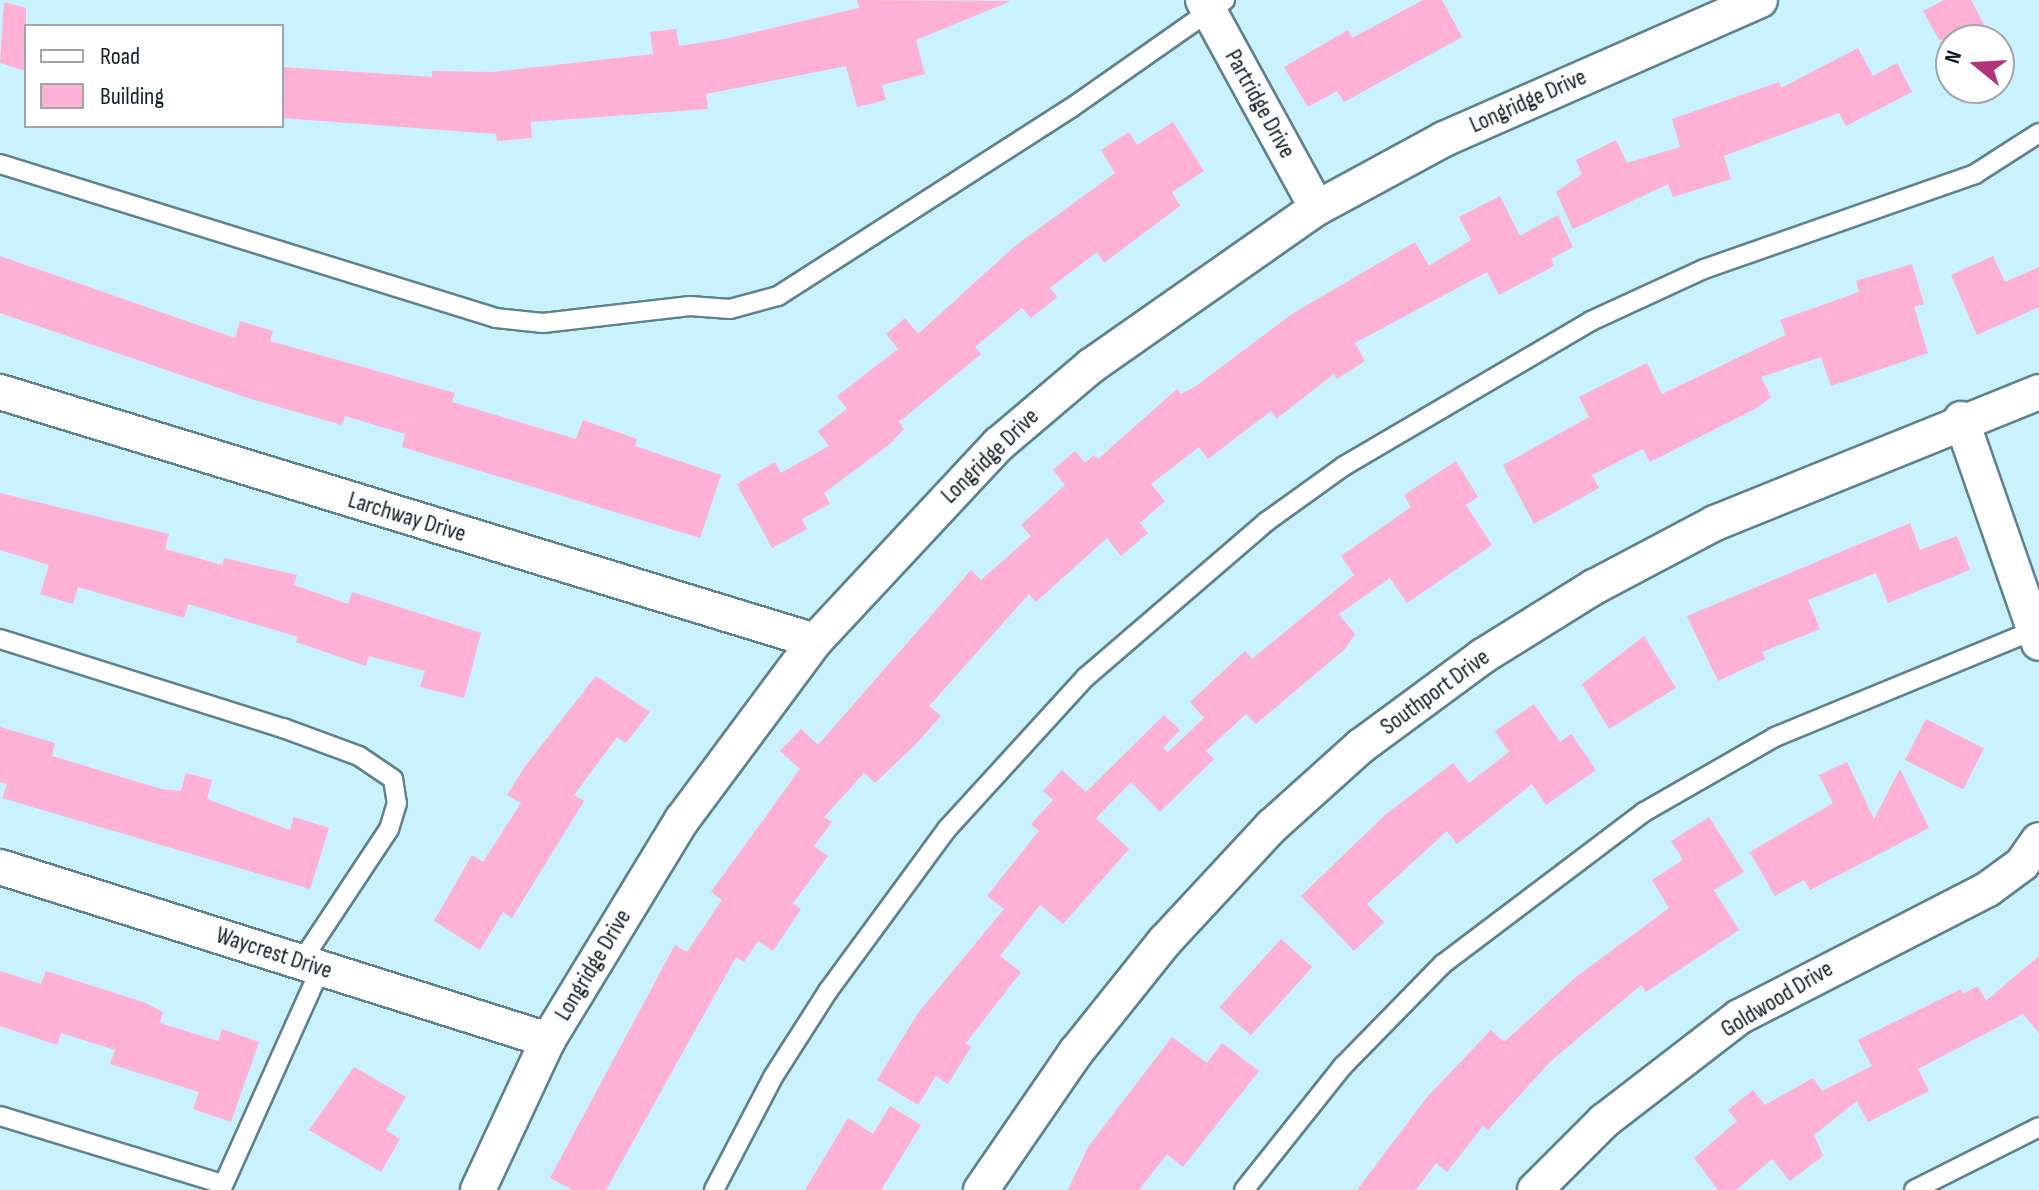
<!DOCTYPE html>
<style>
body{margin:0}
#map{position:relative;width:2039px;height:1190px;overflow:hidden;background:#caf1fe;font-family:"Sofia Sans Condensed",sans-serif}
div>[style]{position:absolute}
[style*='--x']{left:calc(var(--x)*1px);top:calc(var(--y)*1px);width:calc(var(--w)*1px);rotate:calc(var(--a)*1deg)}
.building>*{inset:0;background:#feb1d4;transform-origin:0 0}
.roads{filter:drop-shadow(2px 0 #5e828e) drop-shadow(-2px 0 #5e828e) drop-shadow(0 2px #5e828e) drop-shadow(0 -2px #5e828e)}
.lane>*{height:18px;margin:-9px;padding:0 9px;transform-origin:9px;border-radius:9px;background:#fff}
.street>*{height:34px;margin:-17px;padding:0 17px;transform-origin:17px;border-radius:17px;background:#fff}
span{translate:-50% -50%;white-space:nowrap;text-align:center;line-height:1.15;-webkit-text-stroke:7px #fff;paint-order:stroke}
.street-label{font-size:24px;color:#112025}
.legend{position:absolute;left:24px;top:24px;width:260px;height:104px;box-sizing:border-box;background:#fff;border:2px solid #a0a6a8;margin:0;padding:10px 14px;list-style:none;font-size:24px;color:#112025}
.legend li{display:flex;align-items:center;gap:16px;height:40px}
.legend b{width:40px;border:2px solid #a0a6a8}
.north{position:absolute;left:1935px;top:24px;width:80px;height:80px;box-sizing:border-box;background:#fff;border:2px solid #a0a6a8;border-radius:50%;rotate:288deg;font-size:22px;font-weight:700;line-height:32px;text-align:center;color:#112025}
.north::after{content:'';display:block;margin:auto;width:28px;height:36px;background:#b4317b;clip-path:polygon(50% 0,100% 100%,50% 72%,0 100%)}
</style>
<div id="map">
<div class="building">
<div style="clip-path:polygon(857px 0,1011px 1px,916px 40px,925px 74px,882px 85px,886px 100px,857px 107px,846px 66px,706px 94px,708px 109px,531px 122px,532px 138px,497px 141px,496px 134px,282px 118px,282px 67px,432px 77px,432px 71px,493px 72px,653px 54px,650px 32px,676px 29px,679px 46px,725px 39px,859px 8px)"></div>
<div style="clip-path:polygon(1423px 0,1442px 0,1462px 37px,1344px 102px,1337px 91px,1308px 107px,1284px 67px,1348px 30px,1352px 38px)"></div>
<div style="clip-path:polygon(1944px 0,1971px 0,1992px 40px,1939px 40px,1923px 11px)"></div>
<div style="clip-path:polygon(4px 2px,26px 8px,26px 71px,0 63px)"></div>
<div style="clip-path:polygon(1858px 48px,1873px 76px,1897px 63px,1912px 92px,1846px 126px,1839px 113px,1724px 156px,1731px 179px,1673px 197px,1668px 184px,1573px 229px,1556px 192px,1582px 174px,1576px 160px,1616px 140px,1627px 163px,1680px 147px,1672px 119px,1779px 82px,1781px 88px)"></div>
<div style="clip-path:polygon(1173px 122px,1204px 171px,1172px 192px,1180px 206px,1104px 263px,1097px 252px,1050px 288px,1057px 297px,1031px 318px,1022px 308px,975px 347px,981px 354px,899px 422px,904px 429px,890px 444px,824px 493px,830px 504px,802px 519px,807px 529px,772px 548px,737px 484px,775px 462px,781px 473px,829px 446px,818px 431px,847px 409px,837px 396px,898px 349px,886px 334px,905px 318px,918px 334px,1015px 246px,1115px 173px,1101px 150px,1129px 132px,1137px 145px)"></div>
<div style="clip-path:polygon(1500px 196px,1520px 236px,1558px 215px,1573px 247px,1551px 259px,1554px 266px,1499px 295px,1487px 272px,1355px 343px,1365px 361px,1337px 379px,1334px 374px,1276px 419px,1271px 411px,1208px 459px,1199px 447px,1151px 484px,1165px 501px,1140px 523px,1148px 533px,1121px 556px,1107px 538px,1036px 602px,1029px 594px,929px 706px,941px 716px,916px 744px,875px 783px,864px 773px,824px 817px,832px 822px,814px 846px,828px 856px,793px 903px,801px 909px,773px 951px,758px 941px,744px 962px,736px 957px,606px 1190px,573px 1190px,550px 1178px,675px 945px,687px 952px,722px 900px,711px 892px,800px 769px,780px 751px,801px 729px,818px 745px,971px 570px,981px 580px,1031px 536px,1021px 525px,1065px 485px,1053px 470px,1075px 451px,1085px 463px,1094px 455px,1098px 459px,1177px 389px,1181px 394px,1196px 386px,1292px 314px,1415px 242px,1429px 266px,1471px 240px,1459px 217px)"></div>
<div style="clip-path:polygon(0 256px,235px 338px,240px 321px,273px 331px,270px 341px,455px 393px,452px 402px,576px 439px,583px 420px,637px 439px,635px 446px,721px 475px,700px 538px,402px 447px,405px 434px,345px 416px,342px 425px,251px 399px,0 313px)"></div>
<div style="clip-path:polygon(1993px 256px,2005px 282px,2039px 267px,2039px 307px,1977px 335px,1951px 275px)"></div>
<div style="clip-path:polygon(1912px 264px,1924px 304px,1914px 307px,1928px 353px,1831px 386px,1821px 357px,1761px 377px,1771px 397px,1757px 408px,1650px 462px,1643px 449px,1592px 475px,1599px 488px,1534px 524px,1503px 465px,1589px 417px,1579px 397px,1647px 363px,1662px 394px,1786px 335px,1780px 320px,1859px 292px,1856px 281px)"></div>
<div style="clip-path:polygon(1456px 461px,1478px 497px,1466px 505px,1492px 545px,1407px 603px,1390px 578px,1339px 614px,1355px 634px,1345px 649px,1256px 724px,1246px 714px,1206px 751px,1214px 759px,1160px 812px,1131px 782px,1096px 818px,1129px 849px,1063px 924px,1040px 905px,1000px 956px,1021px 972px,966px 1043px,971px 1047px,948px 1084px,936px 1076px,918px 1105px,877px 1080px,918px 1013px,1004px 909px,987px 896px,1039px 831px,1031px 824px,1053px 800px,1043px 791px,1062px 770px,1086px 792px,1164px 715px,1180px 730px,1163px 748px,1168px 752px,1204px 718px,1190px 702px,1245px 651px,1252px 659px,1354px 575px,1341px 556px,1411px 507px,1404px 495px)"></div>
<div style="clip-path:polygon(0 493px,169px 534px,165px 549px,222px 565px,224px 558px,297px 575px,294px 585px,348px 604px,352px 592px,481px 633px,464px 698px,420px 687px,425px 671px,369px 656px,366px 666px,296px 642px,298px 637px,188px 604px,184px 618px,78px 587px,73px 604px,40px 594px,49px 565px,0 550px)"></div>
<div style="clip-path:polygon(1910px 523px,1920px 550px,1957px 536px,1970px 570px,1888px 603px,1876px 573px,1808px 600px,1820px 629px,1762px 652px,1765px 659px,1718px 681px,1687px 616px)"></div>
<div style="clip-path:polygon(1644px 636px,1676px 688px,1609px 729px,1582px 684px)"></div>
<div style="clip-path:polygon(596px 676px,650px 712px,626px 743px,617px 737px,574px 795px,584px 801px,512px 918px,503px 912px,480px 950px,434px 921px,472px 855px,483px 862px,521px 803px,507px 795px,526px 765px)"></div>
<div style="clip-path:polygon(1534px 704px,1560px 742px,1571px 734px,1596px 770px,1546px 805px,1532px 784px,1457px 844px,1447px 831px,1367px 904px,1384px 922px,1354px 951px,1301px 896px,1385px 815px,1453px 763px,1469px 783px,1509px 752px,1495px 731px)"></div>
<div style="left:1926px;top:719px;width:65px;height:46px;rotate:27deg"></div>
<div style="clip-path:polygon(0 727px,55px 743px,52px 756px,161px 789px,181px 791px,186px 773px,212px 780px,207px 799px,290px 830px,294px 817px,329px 828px,310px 889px,2px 798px,7px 784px,0 782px)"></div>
<div style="clip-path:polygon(1847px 762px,1874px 819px,1900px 769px,1929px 828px,1810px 890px,1804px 880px,1775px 896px,1750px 852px,1833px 803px,1819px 775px)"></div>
<div style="clip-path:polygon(1709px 817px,1744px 872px,1714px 890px,1739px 930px,1646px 992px,1641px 985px,1551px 1061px,1488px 1130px,1483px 1126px,1447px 1172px,1436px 1163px,1416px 1190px,1357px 1190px,1428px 1096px,1491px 1030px,1504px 1042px,1576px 977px,1669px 908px,1652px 880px,1683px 860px,1671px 841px)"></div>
<div style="left:1281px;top:939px;width:42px;height:92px;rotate:42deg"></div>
<div style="clip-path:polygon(2039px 956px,2039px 1033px,2023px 1014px,1918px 1069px,1929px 1091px,1868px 1122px,1857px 1101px,1814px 1135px,1823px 1156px,1790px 1181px,1772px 1159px,1736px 1190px,1718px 1190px,1694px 1158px,1737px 1121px,1728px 1110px,1753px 1090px,1765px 1105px,1813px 1078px,1822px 1091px,1872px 1066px,1858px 1040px,1961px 989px,1963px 994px,1978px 986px,1986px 1001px)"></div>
<div style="clip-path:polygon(0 971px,41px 984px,46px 971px,143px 1002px,163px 1012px,160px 1023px,218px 1041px,222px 1029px,259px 1042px,231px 1122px,193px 1109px,199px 1092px,110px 1064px,115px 1050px,61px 1033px,57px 1045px,0 1026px)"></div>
<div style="clip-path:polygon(1172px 1037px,1207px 1063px,1222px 1043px,1259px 1071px,1183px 1167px,1167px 1154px,1139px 1190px,1068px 1190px,1088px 1147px)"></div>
<div style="clip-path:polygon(354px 1067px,406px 1097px,386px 1130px,400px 1139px,381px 1172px,309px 1130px)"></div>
<div style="clip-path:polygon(890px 1106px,921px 1125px,881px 1190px,805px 1190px,848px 1118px,873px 1134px)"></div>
</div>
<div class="roads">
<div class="lane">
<div style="--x:0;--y:164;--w:519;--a:17.25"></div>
<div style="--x:496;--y:318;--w:47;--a:6.1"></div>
<div style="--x:543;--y:323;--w:148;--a:-6.6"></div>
<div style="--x:690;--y:306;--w:40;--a:4.3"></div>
<div style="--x:730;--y:309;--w:50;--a:-15.2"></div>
<div style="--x:778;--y:296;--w:348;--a:-32.7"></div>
<div style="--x:1071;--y:108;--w:188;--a:-35"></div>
<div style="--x:0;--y:639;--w:297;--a:17.5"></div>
<div style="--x:283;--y:728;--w:81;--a:20.2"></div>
<div style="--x:359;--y:756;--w:41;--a:34.1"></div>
<div style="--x:393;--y:779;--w:24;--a:81"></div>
<div style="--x:397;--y:803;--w:27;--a:107"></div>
<div style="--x:389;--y:829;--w:159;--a:123.5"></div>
<div style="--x:0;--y:1116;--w:233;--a:17"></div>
<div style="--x:221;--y:1190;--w:243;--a:-65.8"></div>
<div style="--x:714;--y:1190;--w:127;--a:-62.4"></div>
<div style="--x:773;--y:1077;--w:102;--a:-57.4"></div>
<div style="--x:828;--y:991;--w:201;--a:-53.7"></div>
<div style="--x:947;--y:829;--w:206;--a:-47.6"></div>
<div style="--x:1086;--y:677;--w:238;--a:-40.7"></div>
<div style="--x:1266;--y:522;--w:96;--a:-35.7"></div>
<div style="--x:1344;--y:466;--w:286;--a:-30.4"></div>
<div style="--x:1591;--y:321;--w:124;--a:-24.7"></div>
<div style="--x:1704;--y:269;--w:287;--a:-19.3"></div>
<div style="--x:1975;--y:174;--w:76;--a:-32.6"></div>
<div style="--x:1244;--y:1190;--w:159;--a:-51.4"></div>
<div style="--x:1343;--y:1066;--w:143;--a:-45.6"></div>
<div style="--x:1443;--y:964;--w:252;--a:-37.1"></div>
<div style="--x:1644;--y:812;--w:151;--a:-29.8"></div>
<div style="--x:1775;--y:737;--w:281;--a:-22.4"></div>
<div style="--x:1914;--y:1190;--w:140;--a:-26.7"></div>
</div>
<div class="street">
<div style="--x:1203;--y:0;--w:237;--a:61.3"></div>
<div style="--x:0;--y:392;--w:852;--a:16.99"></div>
<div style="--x:1961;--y:419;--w:237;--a:70.8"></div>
<div style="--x:0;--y:867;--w:575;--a:17.52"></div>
<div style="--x:478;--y:1190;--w:166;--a:-65"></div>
<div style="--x:548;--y:1040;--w:258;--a:-58.7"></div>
<div style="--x:682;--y:820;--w:223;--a:-53.4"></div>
<div style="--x:815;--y:641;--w:270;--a:-47"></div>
<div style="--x:999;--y:444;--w:121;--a:-40.3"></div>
<div style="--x:1091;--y:366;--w:276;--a:-35"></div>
<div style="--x:1317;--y:208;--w:145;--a:-28.5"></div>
<div style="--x:1444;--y:139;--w:345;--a:-23.7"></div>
<div style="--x:981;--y:1190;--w:168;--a:-55.5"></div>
<div style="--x:1076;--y:1052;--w:142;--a:-51.3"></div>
<div style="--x:1165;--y:941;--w:157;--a:-47.1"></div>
<div style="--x:1272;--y:826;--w:120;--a:-42"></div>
<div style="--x:1361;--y:746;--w:152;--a:-36.4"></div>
<div style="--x:1483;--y:656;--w:131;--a:-31.9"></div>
<div style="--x:1594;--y:587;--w:137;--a:-27.9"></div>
<div style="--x:1715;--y:523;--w:349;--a:-22"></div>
<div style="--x:1535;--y:1190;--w:98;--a:-45"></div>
<div style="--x:1604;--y:1121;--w:170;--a:-37.6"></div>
<div style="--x:1739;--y:1017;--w:280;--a:-27.2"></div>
<div style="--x:1988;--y:889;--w:42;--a:-36.3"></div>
<div style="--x:2022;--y:864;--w:29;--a:-55"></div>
</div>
</div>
<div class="street-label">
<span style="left:1528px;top:101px;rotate:-24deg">Longridge Drive</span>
<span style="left:1260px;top:104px;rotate:61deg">Partridge Drive</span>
<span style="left:990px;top:456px;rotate:-44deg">Longridge Drive</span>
<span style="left:407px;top:517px;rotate:17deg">Larchway Drive</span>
<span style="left:1435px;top:692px;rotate:-36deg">Southport Drive</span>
<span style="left:274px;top:953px;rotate:18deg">Waycrest Drive</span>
<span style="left:593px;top:965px;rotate:-59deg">Longridge Drive</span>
<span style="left:1777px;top:999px;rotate:-31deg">Goldwood Drive</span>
</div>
<ul class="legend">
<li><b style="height:10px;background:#fff"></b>Road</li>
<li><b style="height:22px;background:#feb1d4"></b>Building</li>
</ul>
<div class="north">N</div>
</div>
